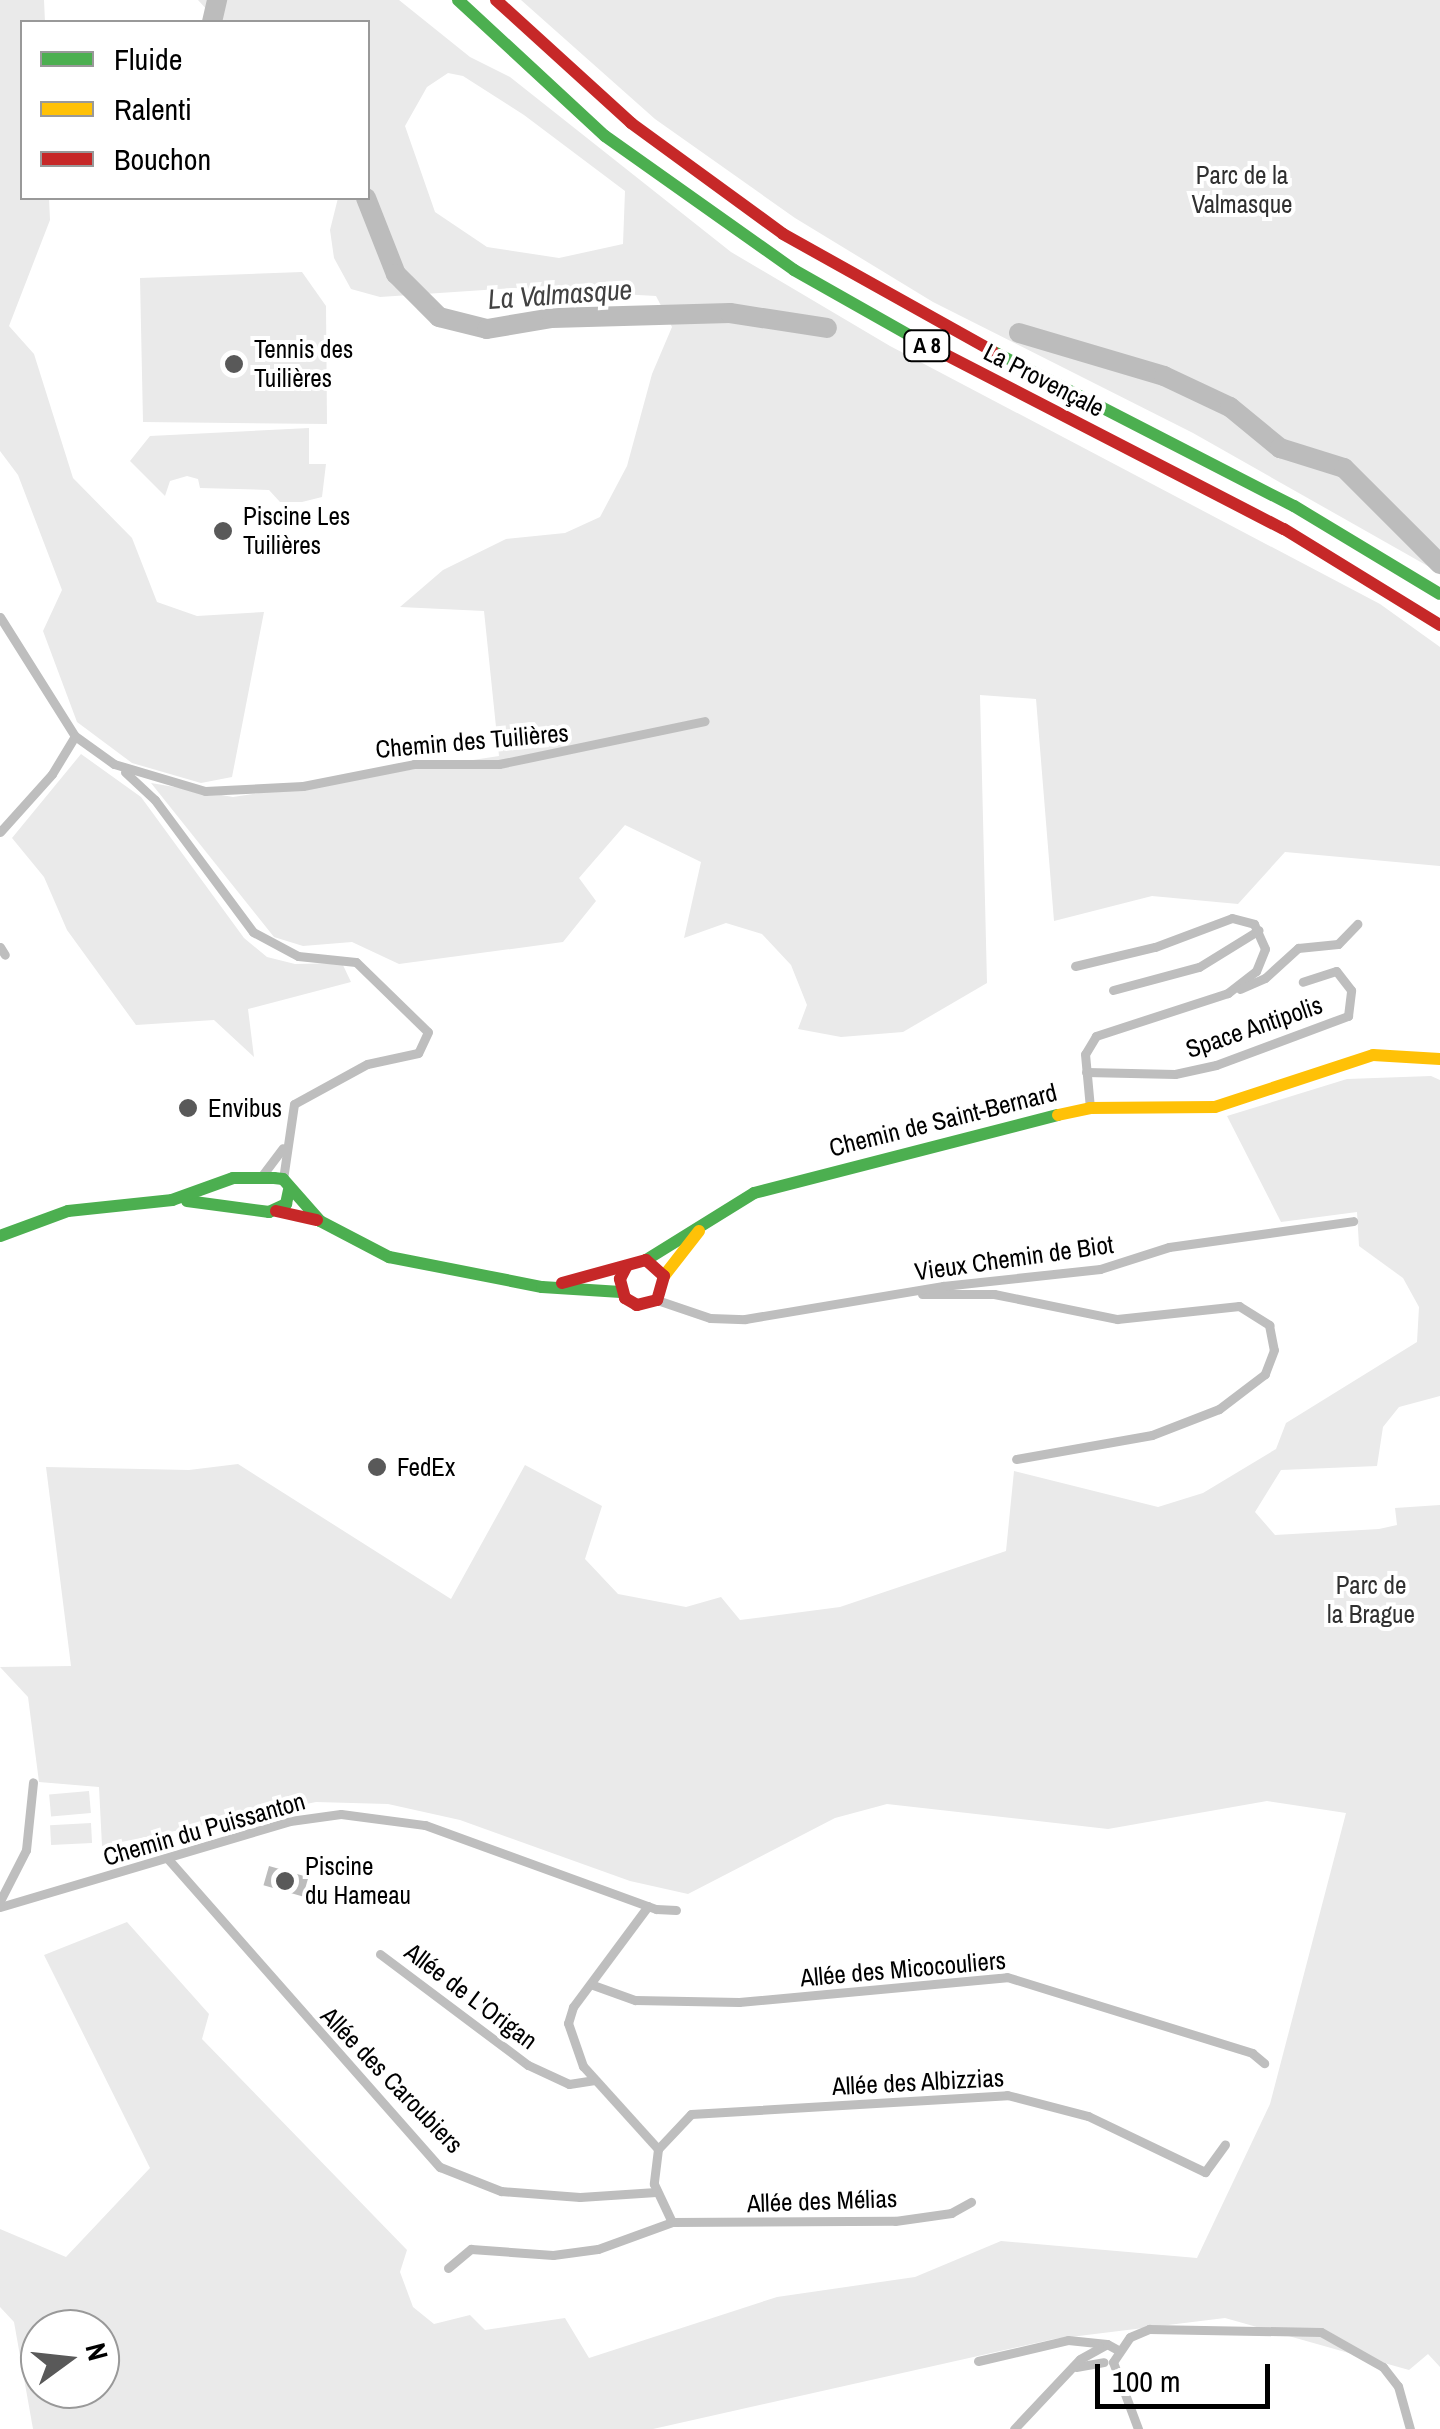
<!DOCTYPE html>
<meta charset="utf-8">
<style>
body{margin:0}
#map{position:relative;width:1440px;height:2429px;overflow:hidden;background:#fff;font-family:"Archivo Narrow",sans-serif}
div>[style]{position:absolute}
[style*='--x']{left:calc(var(--x)*1px);top:calc(var(--y)*1px);width:calc(var(--w)*1px);rotate:calc(var(--a)*1deg)}
.green>*{inset:0;background:#eaeaea;transform-origin:0 0}
.water>*{inset:0;background:#bcbcbc;transform-origin:0 0}
.river>*{height:20px;margin:-10px;padding:0 10px;transform-origin:10px;border-radius:10px;background:#bcbcbc}
.street>*{height:9px;margin:-4.5px;padding:0 4.5px;transform-origin:4.5px;border-radius:4.5px;background:#bebebe}
.fast>*{height:12px;margin:-6px;padding:0 6px;transform-origin:6px;border-radius:6px;background:#4caf50}
.slow>*{height:12px;margin:-6px;padding:0 6px;transform-origin:6px;border-radius:6px;background:#ffc107}
.jam>*{height:12px;margin:-6px;padding:0 6px;transform-origin:6px;border-radius:6px;background:#c62828}
.dots>*{width:28px;height:28px;translate:-50% -50%;box-sizing:border-box;border:5px solid #fff;border-radius:50%}
span{translate:-50% -50%;white-space:nowrap;text-align:center;line-height:1.15;-webkit-text-stroke:8px #fff;paint-order:stroke}
.shield-label span{padding:2px 8px;background:#fff;border:2px solid;border-radius:8px;-webkit-text-stroke-width:0}
.shield-label{font-size:22px;color:#000;font-weight:700}
.park-label{font-size:25px;color:#303030}
.poi-label{font-size:25px;color:#000}
.left{translate:0 -50%;text-align:left}
.street-label{font-size:25px;color:#000}
.water-label{font-size:28px;color:#414141;font-style:italic}
.legend{position:absolute;left:20px;top:20px;width:350px;height:180px;box-sizing:border-box;background:#fff;border:2px solid #999;margin:0;padding:12px 18px;list-style:none;font-size:30px;color:#000}
.legend li{display:flex;align-items:center;gap:20px;height:50px}
.legend b{width:50px;border:2px solid #999}
.north{position:absolute;left:20px;top:2309px;width:100px;height:100px;box-sizing:border-box;background:#fff;border:2px solid #999;border-radius:50%;rotate:75deg;font-size:28px;font-weight:700;line-height:40px;text-align:center;color:#000}
.north::after{content:'';display:block;margin:auto;width:35px;height:45px;background:#595959;clip-path:polygon(50% 0,100% 100%,50% 72%,0 100%)}
.scale{position:absolute;left:1095px;top:2364px;width:175px;height:45px;box-sizing:border-box;border:5px solid #000;border-top:0;padding-left:12px;font-size:30px;line-height:35px;white-space:nowrap;color:#000;-webkit-text-stroke:8px #fff;paint-order:stroke}
</style>
<div id="map">
<div class="green">
<div style="clip-path:polygon(0 0,44px 0,45px 22px,22px 22px,22px 198px,49px 198px,50px 220px,9px 326px,34px 354px,73px 478px,132px 538px,157px 602px,197px 616px,264px 612px,232px 777px,201px 783px,132px 763px,77px 722px,43px 631px,62px 590px,18px 475px,0 451px)"></div>
<div style="clip-path:polygon(evenodd,198px 0,399px 0,470px 57px,510px 77px,731px 252px,890px 346px,1380px 604px,1440px 647px,1440px 866px,1285px 852px,1238px 904px,1152px 896px,1054px 921px,1036px 699px,980px 695px,987px 983px,903px 1032px,841px 1037px,798px 1029px,807px 1005px,791px 965px,762px 934px,726px 923px,684px 938px,701px 862px,625px 825px,579px 878px,596px 901px,563px 942px,399px 964px,352px 942px,303px 946px,274px 937px,151px 783px,233px 797px,499px 756px,484px 611px,400px 607px,443px 570px,506px 539px,565px 533px,600px 517px,627px 466px,652px 374px,672px 327px,656px 296px,513px 288px,380px 297px,351px 289px,334px 258px,330px 230px,338px 198px,368px 198px,368px 22px,218px 22px,198px 0,448px 73px,463px 76px,524px 115px,625px 191px,623px 244px,559px 258px,487px 247px,435px 212px,405px 126px,427px 87px,448px 73px)"></div>
<div style="clip-path:polygon(521px 0,1440px 0,1440px 573px,1193px 433px,933px 302px,795px 218px,655px 119px)"></div>
<div style="clip-path:polygon(302px 272px,326px 306px,327px 424px,143px 422px,140px 278px)"></div>
<div style="clip-path:polygon(309px 428px,309px 464px,326px 464px,322px 497px,302px 502px,280px 502px,269px 490px,200px 488px,198px 479px,187px 476px,170px 481px,165px 496px,130px 461px,150px 436px)"></div>
<div style="clip-path:polygon(81px 754px,141px 797px,244px 938px,267px 957px,295px 964px,342px 963px,351px 982px,248px 1009px,254px 1057px,214px 1020px,136px 1025px,67px 930px,44px 877px,12px 838px)"></div>
<div style="clip-path:polygon(evenodd,1431px 1076px,1440px 1080px,1440px 1396px,1399px 1407px,1383px 1427px,1377px 1466px,1281px 1470px,1255px 1512px,1275px 1535px,1379px 1529px,1397px 1525px,1395px 1508px,1440px 1505px,1440px 2367px,1428px 2354px,1409px 2370px,1225px 2318px,1054px 2339px,653px 2429px,33px 2429px,14px 2322px,0 2307px,0 2229px,66px 2257px,150px 2168px,44px 1955px,127px 1922px,209px 2014px,202px 2039px,407px 2250px,400px 2272px,413px 2307px,434px 2324px,470px 2315px,485px 2330px,565px 2318px,589px 2358px,777px 2297px,915px 2277px,1001px 2241px,1197px 2258px,1270px 2104px,1346px 1813px,1267px 1801px,1108px 1829px,887px 1804px,835px 1818px,688px 1894px,630px 1881px,460px 1820px,388px 1804px,316px 1802px,102px 1846px,99px 1787px,39px 1782px,28px 1697px,0 1667px,71px 1666px,46px 1467px,189px 1470px,238px 1464px,451px 1599px,525px 1465px,602px 1506px,585px 1559px,618px 1594px,686px 1607px,721px 1597px,740px 1620px,840px 1607px,1006px 1551px,1014px 1471px,1158px 1507px,1203px 1493px,1276px 1449px,1286px 1423px,1417px 1342px,1419px 1307px,1403px 1278px,1359px 1246px,1357px 1212px,1281px 1222px,1227px 1116px,1347px 1079px,1431px 1076px,40px 2329px,100px 2329px,100px 2389px,40px 2389px,40px 2329px)"></div>
<div style="left:89px;top:1791px;width:22px;height:40px;rotate:85deg"></div>
<div style="left:91px;top:1823px;width:20px;height:41px;rotate:87deg"></div>
</div>
<div class="water">
<div style="left:269px;top:1866px;width:41px;height:20px;rotate:16deg"></div>
</div>
<div class="river">
<div style="--x:212;--y:22;--w:23;--a:-77"></div>
<div style="--x:366;--y:198;--w:82;--a:68.5"></div>
<div style="--x:396;--y:274;--w:61;--a:45"></div>
<div style="--x:439;--y:317;--w:49;--a:14"></div>
<div style="--x:487;--y:329;--w:66;--a:-9.6"></div>
<div style="--x:552;--y:318;--w:178;--a:-1.6"></div>
<div style="--x:730;--y:313;--w:98;--a:8.8"></div>
<div style="--x:1019;--y:333;--w:151;--a:16.5"></div>
<div style="--x:1164;--y:376;--w:73;--a:25.2"></div>
<div style="--x:1230;--y:407;--w:65;--a:39.4"></div>
<div style="--x:1280;--y:448;--w:67;--a:17.4"></div>
<div style="--x:1344;--y:468;--w:136;--a:45"></div>
</div>
<div class="street">
<div style="--x:0;--y:617;--w:141;--a:57.8"></div>
<div style="--x:75;--y:736;--w:48;--a:35.7"></div>
<div style="--x:114;--y:764;--w:95;--a:16.5"></div>
<div style="--x:205;--y:791;--w:98;--a:-2.9"></div>
<div style="--x:303;--y:786;--w:113;--a:-11.2"></div>
<div style="--x:414;--y:764;--w:85;--a:0"></div>
<div style="--x:499;--y:764;--w:210;--a:-11.8"></div>
<div style="--x:125;--y:772;--w:41;--a:43"></div>
<div style="--x:155;--y:800;--w:164;--a:53.4"></div>
<div style="--x:253;--y:932;--w:51;--a:28.1"></div>
<div style="--x:298;--y:956;--w:58;--a:5.9"></div>
<div style="--x:356;--y:962;--w:100;--a:44.2"></div>
<div style="--x:428;--y:1032;--w:23;--a:115"></div>
<div style="--x:418;--y:1053;--w:52;--a:167.8"></div>
<div style="--x:367;--y:1064;--w:83;--a:151.3"></div>
<div style="--x:294;--y:1104;--w:76;--a:98.3"></div>
<div style="--x:0;--y:832;--w:78;--a:-48.1"></div>
<div style="--x:52;--y:774;--w:44;--a:-58.8"></div>
<div style="--x:0;--y:947;--w:9;--a:58"></div>
<div style="--x:1075;--y:966;--w:82;--a:-13.4"></div>
<div style="--x:1155;--y:947;--w:82;--a:-20.6"></div>
<div style="--x:1232;--y:918;--w:23;--a:15"></div>
<div style="--x:1254;--y:924;--w:27;--a:66"></div>
<div style="--x:1265;--y:949;--w:24;--a:112"></div>
<div style="--x:1256;--y:971;--w:36;--a:142"></div>
<div style="--x:1228;--y:993;--w:139;--a:162"></div>
<div style="--x:1096;--y:1036;--w:21;--a:121"></div>
<div style="--x:1085;--y:1054;--w:54;--a:84.7"></div>
<div style="--x:1240;--y:989;--w:27;--a:-24"></div>
<div style="--x:1265;--y:978;--w:45;--a:-42.3"></div>
<div style="--x:1298;--y:948;--w:40;--a:-5.7"></div>
<div style="--x:1338;--y:944;--w:28;--a:-46"></div>
<div style="--x:1113;--y:990;--w:89;--a:-15"></div>
<div style="--x:1199;--y:967;--w:70;--a:-31.7"></div>
<div style="--x:1086;--y:1072;--w:89;--a:1.3"></div>
<div style="--x:1175;--y:1074;--w:42;--a:-12.4"></div>
<div style="--x:1216;--y:1065;--w:141;--a:-20.4"></div>
<div style="--x:1348;--y:1016;--w:26;--a:-83"></div>
<div style="--x:1351;--y:990;--w:24;--a:-128"></div>
<div style="--x:1336;--y:971;--w:35;--a:162"></div>
<div style="--x:261;--y:1177;--w:36;--a:-53"></div>
<div style="--x:922;--y:1294;--w:72;--a:0"></div>
<div style="--x:994;--y:1294;--w:126;--a:11.5"></div>
<div style="--x:1117;--y:1319;--w:123;--a:-6.1"></div>
<div style="--x:1239;--y:1306;--w:36;--a:32"></div>
<div style="--x:1269;--y:1325;--w:25;--a:79"></div>
<div style="--x:1274;--y:1350;--w:26;--a:111"></div>
<div style="--x:1265;--y:1374;--w:58;--a:142.7"></div>
<div style="--x:1219;--y:1409;--w:72;--a:158.8"></div>
<div style="--x:1152;--y:1435;--w:138;--a:170"></div>
<div style="--x:657;--y:1300;--w:56;--a:18.8"></div>
<div style="--x:710;--y:1318;--w:35;--a:2"></div>
<div style="--x:745;--y:1319;--w:201;--a:-9.5"></div>
<div style="--x:943;--y:1286;--w:158;--a:-6.2"></div>
<div style="--x:1100;--y:1269;--w:72;--a:-17.7"></div>
<div style="--x:1169;--y:1247;--w:186;--a:-8"></div>
<div style="--x:168;--y:1859;--w:411;--a:48.6"></div>
<div style="--x:440;--y:2167;--w:66;--a:21.5"></div>
<div style="--x:501;--y:2191;--w:79;--a:4.3"></div>
<div style="--x:580;--y:2197;--w:76;--a:-3.8"></div>
<div style="--x:0;--y:1901;--w:57;--a:-63"></div>
<div style="--x:26;--y:1850;--w:68;--a:-84.1"></div>
<div style="--x:648;--y:1906;--w:126;--a:126.6"></div>
<div style="--x:573;--y:2007;--w:17;--a:107"></div>
<div style="--x:568;--y:2023;--w:46;--a:70.8"></div>
<div style="--x:583;--y:2066;--w:112;--a:47.9"></div>
<div style="--x:658;--y:2149;--w:35;--a:97"></div>
<div style="--x:654;--y:2184;--w:42;--a:64.7"></div>
<div style="--x:0;--y:1907;--w:302;--a:-16.5"></div>
<div style="--x:290;--y:1821;--w:51;--a:-7.8"></div>
<div style="--x:341;--y:1814;--w:85;--a:7.5"></div>
<div style="--x:425;--y:1825;--w:246;--a:20"></div>
<div style="--x:656;--y:1909;--w:20;--a:3"></div>
<div style="--x:380;--y:1954;--w:185;--a:36.9"></div>
<div style="--x:528;--y:2065;--w:45;--a:24.9"></div>
<div style="--x:569;--y:2084;--w:26;--a:-9"></div>
<div style="--x:593;--y:1985;--w:45;--a:19.7"></div>
<div style="--x:635;--y:2000;--w:104;--a:1.1"></div>
<div style="--x:739;--y:2002;--w:269;--a:-5.3"></div>
<div style="--x:1007;--y:1977;--w:257;--a:17.2"></div>
<div style="--x:1252;--y:2053;--w:16;--a:40"></div>
<div style="--x:658;--y:2149;--w:48;--a:-46.7"></div>
<div style="--x:691;--y:2114;--w:317;--a:-3.4"></div>
<div style="--x:1007;--y:2095;--w:84;--a:14.5"></div>
<div style="--x:1088;--y:2116;--w:130;--a:25.6"></div>
<div style="--x:1205;--y:2172;--w:34;--a:-54"></div>
<div style="--x:672;--y:2222;--w:223;--a:-0.3"></div>
<div style="--x:895;--y:2221;--w:57;--a:-8.1"></div>
<div style="--x:951;--y:2213;--w:23;--a:-29"></div>
<div style="--x:448;--y:2268;--w:30;--a:-40"></div>
<div style="--x:471;--y:2249;--w:82;--a:4.2"></div>
<div style="--x:553;--y:2255;--w:45;--a:-7.6"></div>
<div style="--x:598;--y:2249;--w:79;--a:-20"></div>
<div style="--x:978;--y:2361;--w:92;--a:-13.1"></div>
<div style="--x:1068;--y:2340;--w:39;--a:6"></div>
<div style="--x:1113;--y:2362;--w:30;--a:-56"></div>
<div style="--x:1130;--y:2337;--w:21;--a:-23"></div>
<div style="--x:1149;--y:2329;--w:172;--a:1"></div>
<div style="--x:1321;--y:2332;--w:71;--a:29.4"></div>
<div style="--x:1383;--y:2367;--w:24;--a:52"></div>
<div style="--x:1398;--y:2386;--w:45;--a:74.4"></div>
<div style="--x:1113;--y:2362;--w:72;--a:69.5"></div>
<div style="--x:1076;--y:2367;--w:28;--a:-10"></div>
<div style="--x:1014;--y:2429;--w:96;--a:-46.7"></div>
<div style="--x:1080;--y:2359;--w:31;--a:-29"></div>
<div style="--x:1107;--y:2344;--w:13;--a:29"></div>
</div>
<div class="fast">
<div style="--x:458;--y:0;--w:200;--a:42.8"></div>
<div style="--x:605;--y:136;--w:232;--a:35.3"></div>
<div style="--x:794;--y:270;--w:148;--a:29.5"></div>
<div style="--x:992;--y:351;--w:339;--a:27.2"></div>
<div style="--x:1294;--y:506;--w:170;--a:31.1"></div>
<div style="--x:187;--y:1201;--w:83;--a:7.6"></div>
<div style="--x:269;--y:1212;--w:19;--a:-25"></div>
<div style="--x:286;--y:1204;--w:14;--a:-78"></div>
<div style="--x:0;--y:1236;--w:72;--a:-20.2"></div>
<div style="--x:68;--y:1211;--w:105;--a:-6"></div>
<div style="--x:172;--y:1200;--w:65;--a:-19.8"></div>
<div style="--x:233;--y:1178;--w:41;--a:0"></div>
<div style="--x:274;--y:1178;--w:9;--a:6"></div>
<div style="--x:283;--y:1179;--w:56;--a:48.6"></div>
<div style="--x:320;--y:1221;--w:78;--a:27.6"></div>
<div style="--x:389;--y:1257;--w:156;--a:11.1"></div>
<div style="--x:542;--y:1287;--w:79;--a:3.6"></div>
<div style="--x:646;--y:1260;--w:127;--a:-31.8"></div>
<div style="--x:754;--y:1193;--w:314;--a:-14.4"></div>
</div>
<div class="slow">
<div style="--x:1058;--y:1115;--w:33;--a:-12"></div>
<div style="--x:1090;--y:1108;--w:125;--a:-0.5"></div>
<div style="--x:1215;--y:1107;--w:166;--a:-18.2"></div>
<div style="--x:1373;--y:1055;--w:67;--a:3.4"></div>
<div style="--x:664;--y:1276;--w:57;--a:-52.1"></div>
</div>
<div class="jam">
<div style="--x:496;--y:0;--w:183;--a:42.3"></div>
<div style="--x:631;--y:123;--w:188;--a:36.1"></div>
<div style="--x:783;--y:234;--w:240;--a:29.2"></div>
<div style="--x:923;--y:343;--w:406;--a:27.3"></div>
<div style="--x:1284;--y:529;--w:183;--a:31.6"></div>
<div style="--x:276;--y:1211;--w:42;--a:12.4"></div>
<div style="--x:562;--y:1283;--w:87;--a:-15.3"></div>
<div style="--x:646;--y:1260;--w:24;--a:42"></div>
<div style="--x:664;--y:1276;--w:25;--a:106"></div>
<div style="--x:657;--y:1300;--w:21;--a:166"></div>
<div style="--x:637;--y:1305;--w:14;--a:-150"></div>
<div style="--x:625;--y:1298;--w:20;--a:-105"></div>
<div style="--x:620;--y:1279;--w:13;--a:-63"></div>
</div>
<div class="dots">
<div style="left:234px;top:364px;background:#595959"></div>
<div style="left:223px;top:531px;background:#595959"></div>
<div style="left:188px;top:1108px;background:#595959"></div>
<div style="left:377px;top:1467px;background:#595959"></div>
<div style="left:285px;top:1881px;background:#595959"></div>
</div>
<div class="shield-label">
<span style="left:927px;top:346px">A 8</span>
</div>
<div class="park-label">
<span style="left:1242px;top:190px">Parc de la<br>Valmasque</span>
<span style="left:1371px;top:1600px">Parc de<br>la Brague</span>
</div>
<div class="poi-label">
<span class="left" style="left:254px;top:364px">Tennis des<br>Tuilières</span>
<span class="left" style="left:243px;top:531px">Piscine Les<br>Tuilières</span>
<span class="left" style="left:208px;top:1108px">Envibus</span>
<span class="left" style="left:397px;top:1467px">FedEx</span>
<span class="left" style="left:305px;top:1881px">Piscine<br>du Hameau</span>
</div>
<div class="street-label">
<span style="left:1044px;top:380px;rotate:27deg">La Provençale</span>
<span style="left:472px;top:741px;rotate:-5deg">Chemin des Tuilières</span>
<span style="left:1254px;top:1027px;rotate:-19deg">Space Antipolis</span>
<span style="left:943px;top:1120px;rotate:-14deg">Chemin de Saint-Bernard</span>
<span style="left:1014px;top:1258px;rotate:-8deg">Vieux Chemin de Biot</span>
<span style="left:204px;top:1829px;rotate:-16deg">Chemin du Puissanton</span>
<span style="left:903px;top:1969px;rotate:-5deg">Allée des Micocouliers</span>
<span style="left:471px;top:1996px;rotate:37deg">Allée de L'Origan</span>
<span style="left:392px;top:2080px;rotate:46deg">Allée des Caroubiers</span>
<span style="left:918px;top:2082px;rotate:-3deg">Allée des Albizzias</span>
<span style="left:822px;top:2201px;rotate:-2deg">Allée des Mélias</span>
</div>
<div class="water-label">
<span style="left:560px;top:294px;rotate:-4deg">La Valmasque</span>
</div>
<ul class="legend">
<li><b style="height:12px;background:#4caf50"></b>Fluide</li>
<li><b style="height:12px;background:#ffc107"></b>Ralenti</li>
<li><b style="height:12px;background:#c62828"></b>Bouchon</li>
</ul>
<div class="north">N</div>
<div class="scale">100 m</div>
</div>
